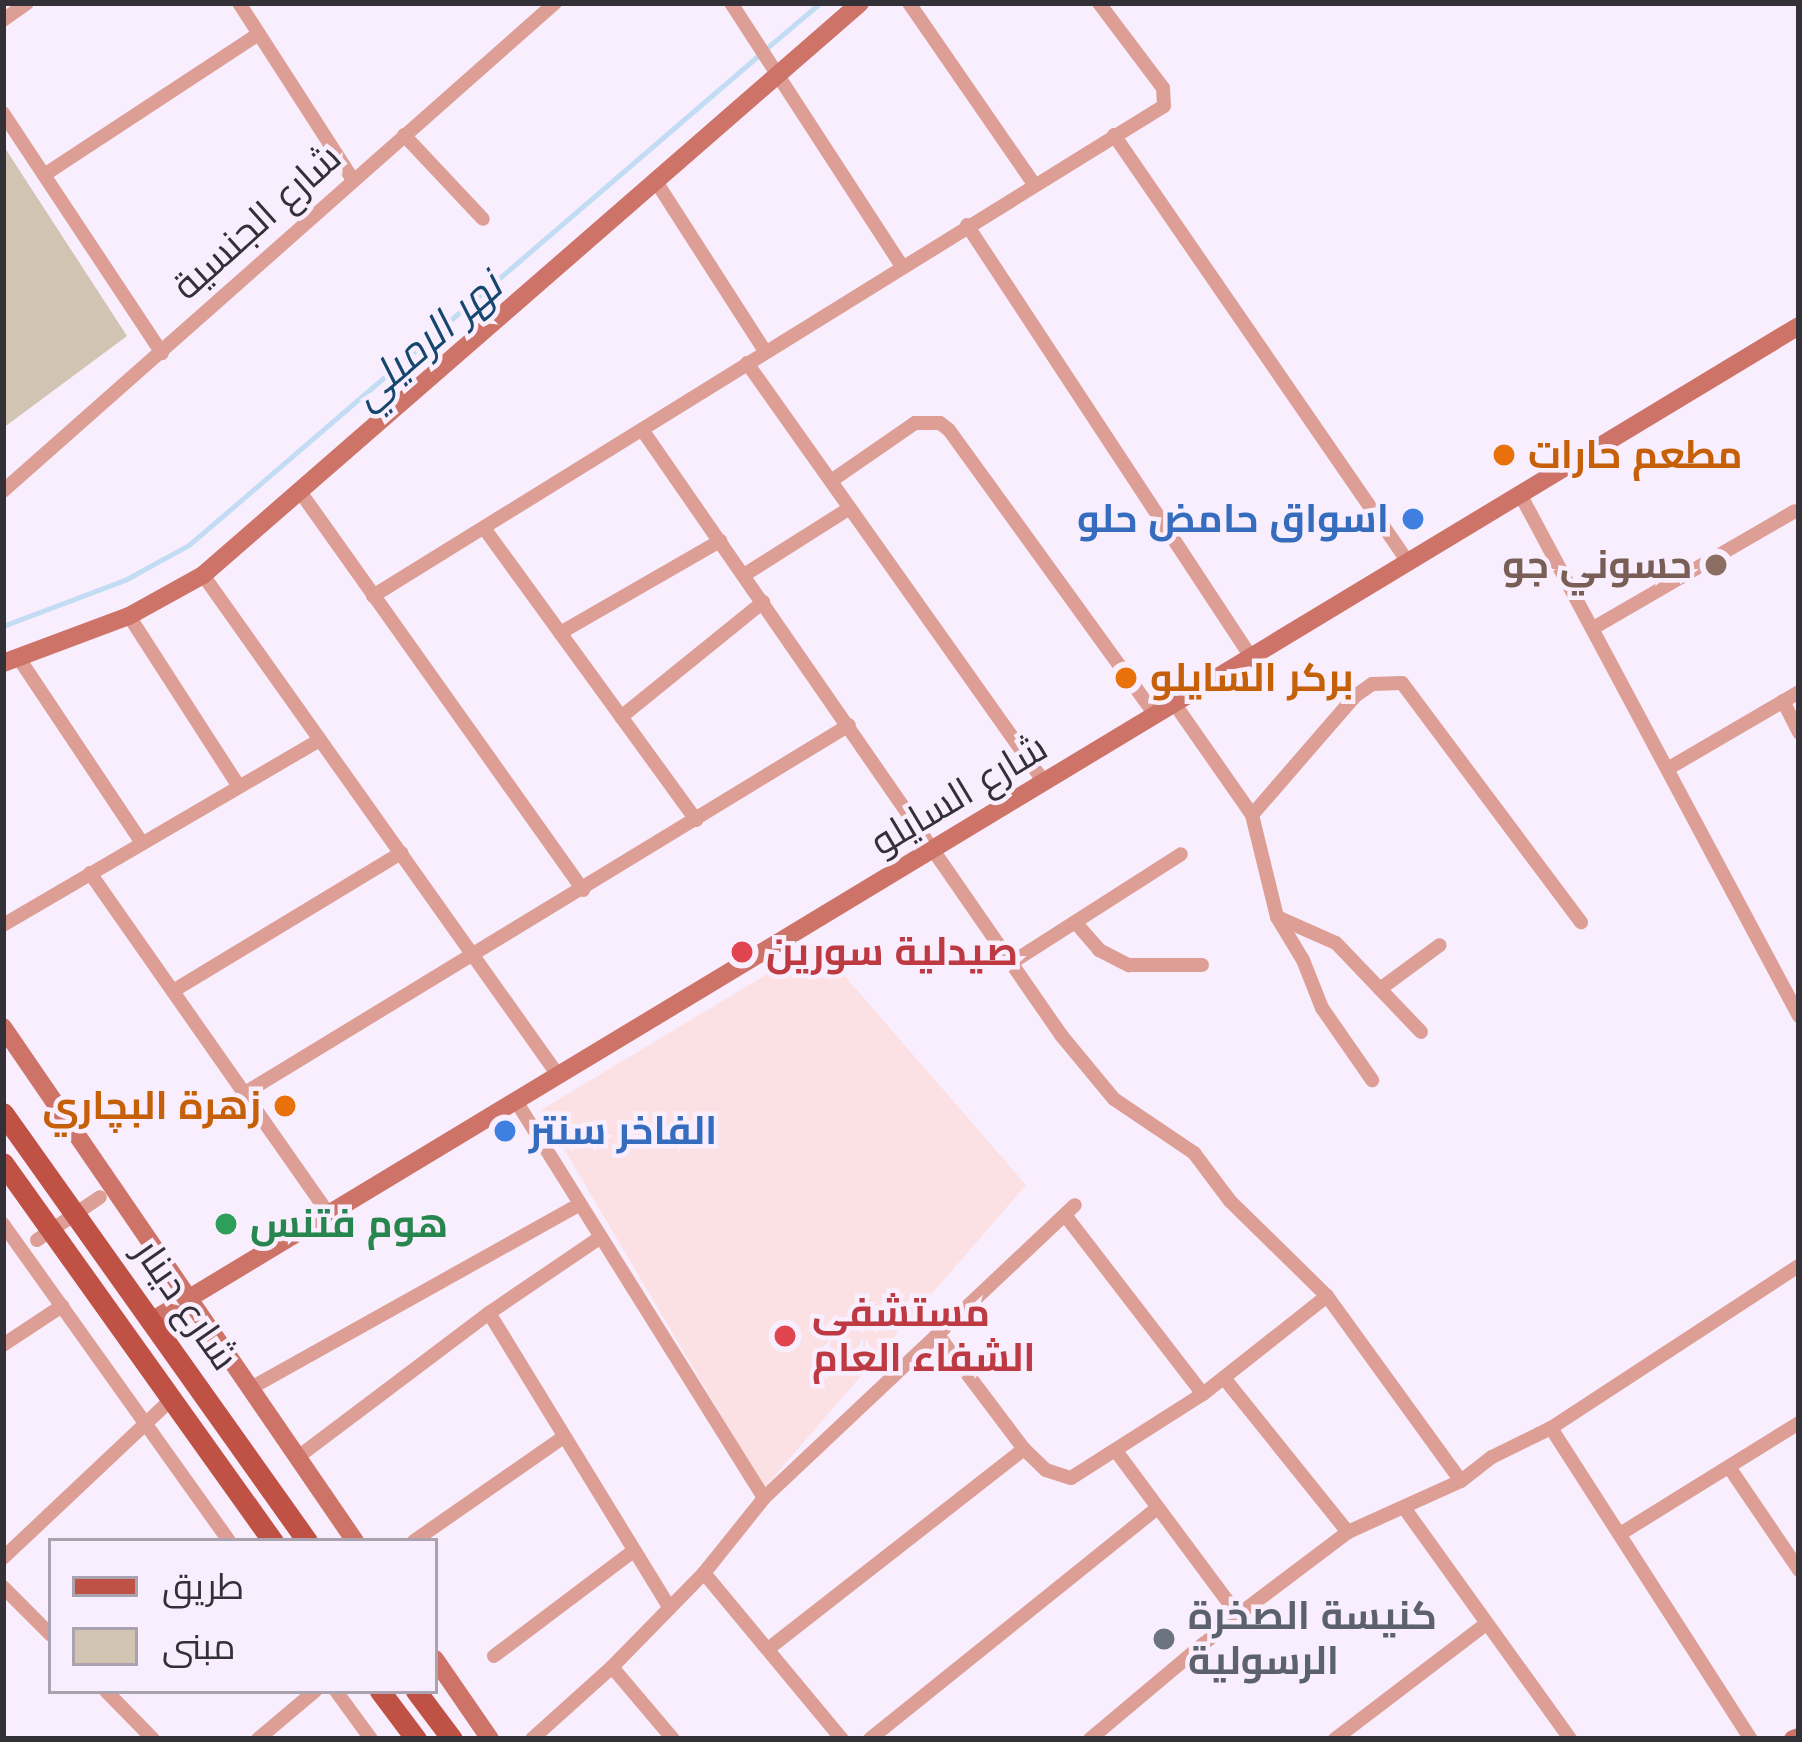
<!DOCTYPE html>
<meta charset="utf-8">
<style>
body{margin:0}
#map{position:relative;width:1802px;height:1742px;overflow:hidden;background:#f8eefe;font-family:Arial,Cairo,sans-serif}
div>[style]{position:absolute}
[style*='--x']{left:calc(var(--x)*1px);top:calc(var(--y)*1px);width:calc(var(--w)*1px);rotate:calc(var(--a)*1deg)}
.medical>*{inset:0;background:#fce1e4}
.stream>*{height:4.5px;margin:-2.25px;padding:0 2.25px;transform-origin:2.25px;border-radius:2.25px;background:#c2dcf4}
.building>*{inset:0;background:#d2c4b3}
.street>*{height:14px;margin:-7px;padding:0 7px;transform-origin:7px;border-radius:7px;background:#dd9f95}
.secondary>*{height:18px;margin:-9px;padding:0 9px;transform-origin:9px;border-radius:9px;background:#cd7367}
.primary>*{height:21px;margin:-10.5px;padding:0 10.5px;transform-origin:10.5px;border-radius:10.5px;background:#c05245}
.dots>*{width:33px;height:33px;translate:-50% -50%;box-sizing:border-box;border:6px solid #f8eefe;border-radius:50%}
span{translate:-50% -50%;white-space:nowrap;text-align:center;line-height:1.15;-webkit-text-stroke:9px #f8eefe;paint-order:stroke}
.street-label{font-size:39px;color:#343037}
.food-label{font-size:39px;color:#c56008;font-weight:700}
.left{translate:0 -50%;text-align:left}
.right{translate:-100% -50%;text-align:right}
.shop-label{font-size:39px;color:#366cbe;font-weight:700}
.education-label{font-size:39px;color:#785e54;font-weight:700}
.health-label{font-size:39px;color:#be3a42;font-weight:700}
.leisure-label{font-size:39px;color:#27864d;font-weight:700}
.worship-label{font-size:39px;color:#5b616d;font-weight:700}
.water-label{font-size:42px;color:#15466d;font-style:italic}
.frame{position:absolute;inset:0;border:6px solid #343037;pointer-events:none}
.legend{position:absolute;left:48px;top:1538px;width:390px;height:156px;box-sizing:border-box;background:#f8eefe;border:3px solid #aaa2ae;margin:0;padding:15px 21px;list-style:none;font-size:36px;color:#343037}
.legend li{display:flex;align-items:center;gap:24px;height:60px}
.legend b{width:60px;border:3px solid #aaa2ae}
</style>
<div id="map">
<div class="medical">
<div style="clip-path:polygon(817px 944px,1026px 1185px,764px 1488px,541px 1110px)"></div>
</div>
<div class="stream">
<div style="--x:767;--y:48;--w:70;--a:-40.3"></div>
<div style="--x:3;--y:626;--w:130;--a:-20.7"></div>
<div style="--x:125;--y:580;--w:73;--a:-28.7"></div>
<div style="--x:189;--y:545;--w:750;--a:-40.68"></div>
</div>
<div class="building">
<div style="clip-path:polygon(3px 145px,127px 336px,3px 428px)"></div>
</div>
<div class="street">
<div style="--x:239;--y:3;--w:211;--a:57.2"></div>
<div style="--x:731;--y:3;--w:312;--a:57"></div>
<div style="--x:909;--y:3;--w:220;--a:55.4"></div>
<div style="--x:3;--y:20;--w:29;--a:-35"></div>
<div style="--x:3;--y:113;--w:288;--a:56.5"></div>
<div style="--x:404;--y:135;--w:115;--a:46.8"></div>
<div style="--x:1114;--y:135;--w:518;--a:55.45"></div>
<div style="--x:44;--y:175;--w:257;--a:-33.3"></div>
<div style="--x:657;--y:183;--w:200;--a:57.3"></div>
<div style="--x:967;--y:225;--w:517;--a:56.68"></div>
<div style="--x:747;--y:363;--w:514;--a:54.67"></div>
<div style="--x:643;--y:431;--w:735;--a:55.31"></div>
<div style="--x:1061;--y:1035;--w:83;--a:50.4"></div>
<div style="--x:1114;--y:1099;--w:97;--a:34"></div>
<div style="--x:1194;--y:1153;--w:60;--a:53.1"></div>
<div style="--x:1230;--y:1201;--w:136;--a:44.4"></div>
<div style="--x:1327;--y:1296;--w:228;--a:54.1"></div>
<div style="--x:831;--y:481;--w:102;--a:-34.6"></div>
<div style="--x:915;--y:423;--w:25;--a:0"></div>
<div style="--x:940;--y:423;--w:11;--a:38"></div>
<div style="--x:949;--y:430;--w:352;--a:54.1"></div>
<div style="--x:3;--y:491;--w:737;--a:-41.48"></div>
<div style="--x:301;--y:493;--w:487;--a:54.6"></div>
<div style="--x:1520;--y:494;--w:592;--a:61.88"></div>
<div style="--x:484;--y:528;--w:361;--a:54"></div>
<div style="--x:203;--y:575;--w:613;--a:54.63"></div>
<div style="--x:744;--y:575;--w:125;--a:-32.3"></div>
<div style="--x:373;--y:596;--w:930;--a:-31.78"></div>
<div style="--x:1164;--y:106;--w:18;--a:-93"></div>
<div style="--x:1163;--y:88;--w:106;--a:-127"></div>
<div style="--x:129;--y:616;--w:203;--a:57.2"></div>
<div style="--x:1595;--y:627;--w:231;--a:-30.1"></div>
<div style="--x:560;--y:633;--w:185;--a:-29.9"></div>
<div style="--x:18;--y:657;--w:224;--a:56.3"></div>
<div style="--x:1783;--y:701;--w:36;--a:63"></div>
<div style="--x:1174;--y:703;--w:136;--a:55.1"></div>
<div style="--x:1252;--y:815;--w:105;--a:76.2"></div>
<div style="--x:1277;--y:917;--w:50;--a:58.8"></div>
<div style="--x:1303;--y:960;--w:52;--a:68.4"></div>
<div style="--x:1322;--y:1008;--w:88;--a:55.2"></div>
<div style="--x:621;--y:717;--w:183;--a:-39"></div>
<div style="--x:1669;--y:768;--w:151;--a:-30.3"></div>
<div style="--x:1252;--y:815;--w:157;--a:-49.1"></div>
<div style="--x:1355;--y:696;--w:21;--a:-35"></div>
<div style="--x:1372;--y:684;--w:30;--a:-2"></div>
<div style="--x:1402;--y:683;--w:299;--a:53.2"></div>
<div style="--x:90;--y:873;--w:416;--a:55"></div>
<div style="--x:1277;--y:917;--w:64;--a:23.8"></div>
<div style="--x:1336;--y:943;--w:123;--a:46.3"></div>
<div style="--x:1075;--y:922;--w:37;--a:49"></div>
<div style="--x:1099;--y:950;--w:34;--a:27"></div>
<div style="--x:1129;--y:965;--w:73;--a:0"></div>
<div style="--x:3;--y:925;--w:367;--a:-30.3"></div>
<div style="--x:1014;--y:961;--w:198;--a:-32.6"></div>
<div style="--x:1380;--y:989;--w:74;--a:-36.3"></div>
<div style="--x:173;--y:991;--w:267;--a:-31.2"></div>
<div style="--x:245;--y:1093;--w:707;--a:-31.35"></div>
<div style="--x:516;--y:1101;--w:468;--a:58"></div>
<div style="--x:1065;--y:1215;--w:226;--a:52.4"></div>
<div style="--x:3;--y:1224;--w:389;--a:54.5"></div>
<div style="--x:37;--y:1240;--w:76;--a:-34.3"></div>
<div style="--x:489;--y:1313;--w:346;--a:58.5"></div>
<div style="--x:938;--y:1335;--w:143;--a:53"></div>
<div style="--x:1024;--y:1449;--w:30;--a:44"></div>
<div style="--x:1046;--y:1470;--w:26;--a:18"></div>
<div style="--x:1071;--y:1478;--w:156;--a:-32.5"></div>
<div style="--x:1203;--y:1394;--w:158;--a:-38.3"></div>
<div style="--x:3;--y:1345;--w:71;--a:-33.5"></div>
<div style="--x:1224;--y:1378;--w:198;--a:51.2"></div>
<div style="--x:251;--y:1388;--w:377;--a:-29.2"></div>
<div style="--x:1551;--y:1428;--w:370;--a:57.3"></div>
<div style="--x:1116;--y:1451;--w:204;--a:53.4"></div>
<div style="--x:298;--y:1457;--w:239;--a:-37"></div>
<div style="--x:489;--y:1313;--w:135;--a:-34.2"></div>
<div style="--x:1729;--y:1467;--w:125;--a:55.8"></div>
<div style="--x:1405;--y:1509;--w:283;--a:54.3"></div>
<div style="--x:1620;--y:1534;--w:211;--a:-31.8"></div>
<div style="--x:414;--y:1541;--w:180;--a:-34.8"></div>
<div style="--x:3;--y:1558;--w:232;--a:-43.3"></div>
<div style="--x:704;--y:1573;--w:216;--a:50.3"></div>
<div style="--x:3;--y:1587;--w:68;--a:45"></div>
<div style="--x:768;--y:1649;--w:325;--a:-38"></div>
<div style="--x:494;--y:1656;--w:173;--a:-37"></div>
<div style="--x:612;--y:1667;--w:94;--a:49.7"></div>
<div style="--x:106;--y:1691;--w:67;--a:45.6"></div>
<div style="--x:336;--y:1691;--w:59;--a:53.9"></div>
<div style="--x:258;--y:1739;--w:75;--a:-40.1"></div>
<div style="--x:532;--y:1739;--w:108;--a:-42"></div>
<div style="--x:612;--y:1667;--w:132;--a:-45.6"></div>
<div style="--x:704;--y:1573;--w:96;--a:-51.3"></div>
<div style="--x:764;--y:1498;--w:427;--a:-43.3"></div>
<div style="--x:870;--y:1739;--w:367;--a:-38.8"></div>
<div style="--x:1090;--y:1739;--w:193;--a:-40"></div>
<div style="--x:1238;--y:1615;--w:138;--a:-37"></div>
<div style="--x:1348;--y:1532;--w:124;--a:-24.3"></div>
<div style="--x:1461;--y:1481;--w:39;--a:-38"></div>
<div style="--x:1492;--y:1457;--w:66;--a:-26.2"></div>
<div style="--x:1551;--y:1428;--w:296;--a:-33.2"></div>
<div style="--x:1335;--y:1739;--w:190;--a:-37.3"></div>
</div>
<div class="secondary">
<div style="--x:3;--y:663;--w:134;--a:-20.5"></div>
<div style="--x:129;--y:616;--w:85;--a:-29"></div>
<div style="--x:203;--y:575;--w:871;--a:-41.04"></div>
<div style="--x:3;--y:1027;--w:623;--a:55.6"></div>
<div style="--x:153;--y:1320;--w:1923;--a:-31.13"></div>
<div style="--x:435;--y:1659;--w:97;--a:55.5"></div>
<div style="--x:1793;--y:1739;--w:6;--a:-18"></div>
</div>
<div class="primary">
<div style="--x:3;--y:1113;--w:525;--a:54.61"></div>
<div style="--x:3;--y:1163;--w:465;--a:54.5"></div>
<div style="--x:380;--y:1691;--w:60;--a:53.1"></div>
<div style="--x:416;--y:1691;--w:60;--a:53.1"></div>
</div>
<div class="dots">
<div style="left:1504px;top:455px;background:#e8710a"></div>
<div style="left:1413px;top:519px;background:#3f7fe0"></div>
<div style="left:1716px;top:565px;background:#8d6e63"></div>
<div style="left:1126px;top:678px;background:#e8710a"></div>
<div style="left:742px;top:952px;background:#e0444e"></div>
<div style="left:285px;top:1106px;background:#e8710a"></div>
<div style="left:505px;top:1131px;background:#3f7fe0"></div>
<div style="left:226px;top:1224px;background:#2e9e5b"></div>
<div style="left:785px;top:1336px;background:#e0444e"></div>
<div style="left:1164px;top:1639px;background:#6b7280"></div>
</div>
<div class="street-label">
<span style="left:257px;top:222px;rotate:-42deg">شارع الجنسية</span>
<span style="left:959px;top:795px;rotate:-31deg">شارع السايلو</span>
<span style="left:186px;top:1305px;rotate:55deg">شارع دينار</span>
</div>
<div class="food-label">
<span class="left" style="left:1528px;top:455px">مطعم حارات</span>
<span class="left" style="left:1150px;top:678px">بركر السايلو</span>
<span class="right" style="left:261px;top:1106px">زهرة البچاري</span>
</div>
<div class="shop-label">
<span class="right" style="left:1389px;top:519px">اسواق حامض حلو</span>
<span class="left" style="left:529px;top:1131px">الفاخر سنتر</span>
</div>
<div class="education-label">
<span class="right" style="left:1692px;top:565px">حسوني جو</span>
</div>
<div class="health-label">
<span class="left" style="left:766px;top:952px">صيدلية سورين</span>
<span class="left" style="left:812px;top:1336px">مستشفى<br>الشفاء العام</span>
</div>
<div class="leisure-label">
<span class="left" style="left:250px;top:1224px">هوم فتنس</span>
</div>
<div class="worship-label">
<span class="left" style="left:1188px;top:1639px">كنيسة الصخرة<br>الرسولية</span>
</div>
<div class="water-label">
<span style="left:427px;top:340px;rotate:-41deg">نهر الرميلي</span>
</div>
<div class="frame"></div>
<ul class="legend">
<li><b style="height:15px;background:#c05245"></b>طريق</li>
<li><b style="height:33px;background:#d2c4b3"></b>مبنى</li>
</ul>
</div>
